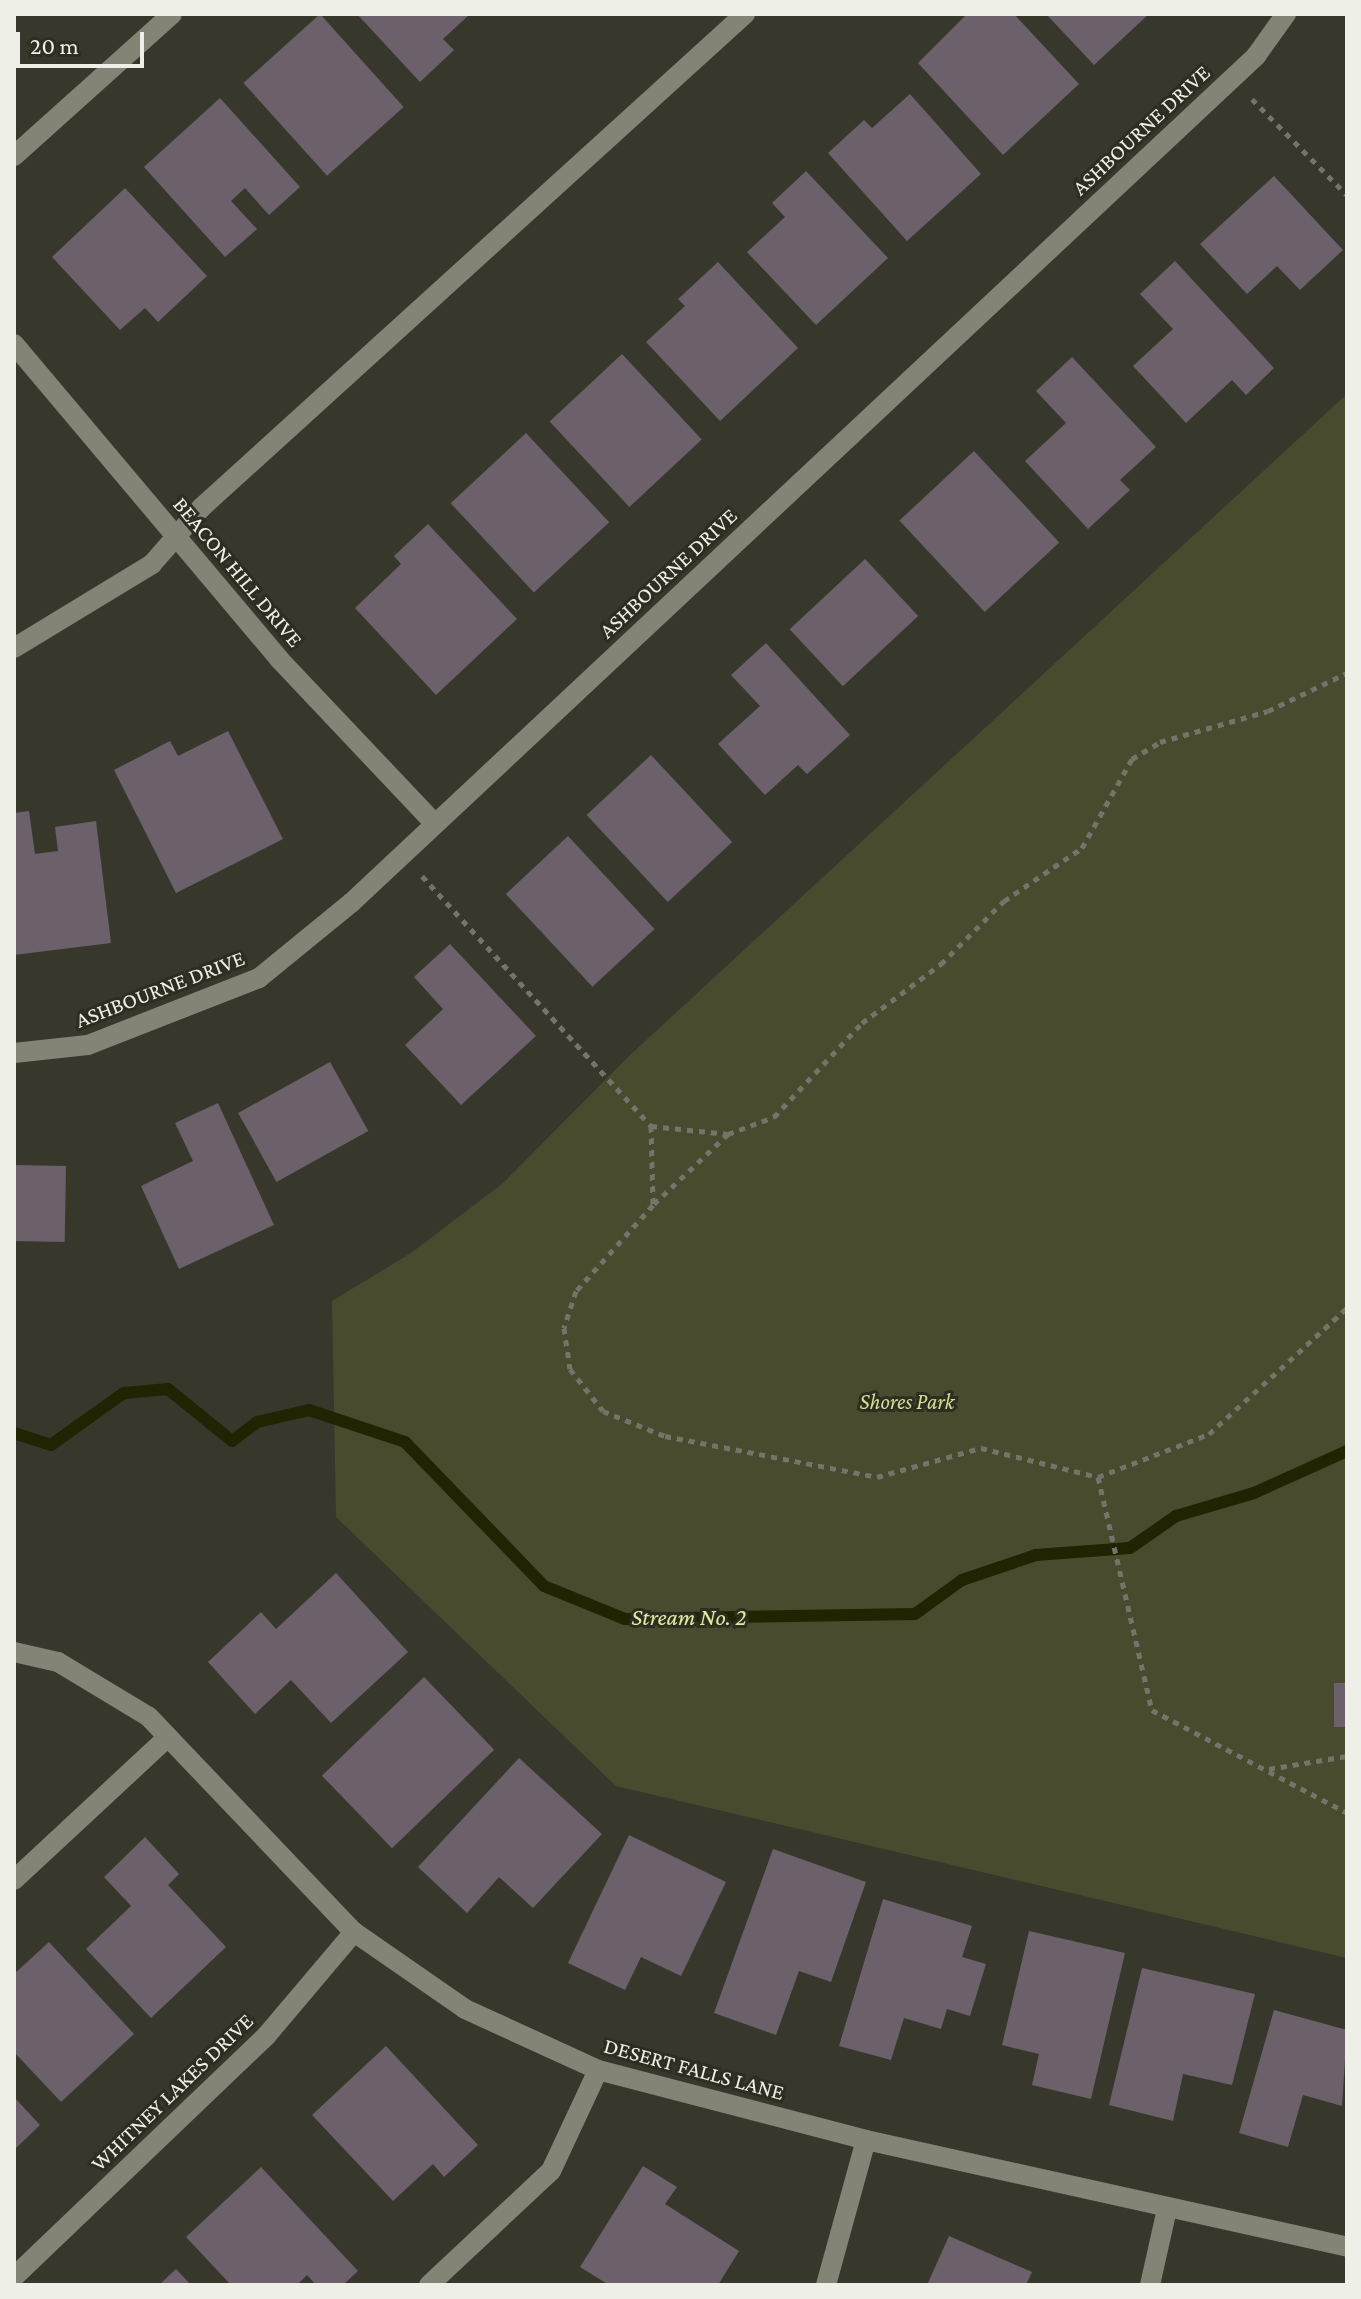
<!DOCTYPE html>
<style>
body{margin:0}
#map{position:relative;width:1361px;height:2299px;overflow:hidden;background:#37382b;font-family:"Crimson Pro",serif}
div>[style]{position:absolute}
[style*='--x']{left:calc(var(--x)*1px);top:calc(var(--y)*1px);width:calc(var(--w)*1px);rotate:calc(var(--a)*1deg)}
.green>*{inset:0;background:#494b2e}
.stream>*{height:12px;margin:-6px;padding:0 6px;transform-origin:6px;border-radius:6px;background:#212302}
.building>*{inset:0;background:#6c606b;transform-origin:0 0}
.path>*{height:5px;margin-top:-2.5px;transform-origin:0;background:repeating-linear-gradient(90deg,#74756a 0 6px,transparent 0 12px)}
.lane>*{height:20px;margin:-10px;padding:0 10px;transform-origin:10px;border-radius:10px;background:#838476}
.street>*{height:20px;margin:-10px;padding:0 10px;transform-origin:10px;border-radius:10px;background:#838476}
span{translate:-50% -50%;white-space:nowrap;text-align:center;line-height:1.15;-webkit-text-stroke:6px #2d2e21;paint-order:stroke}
.street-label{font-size:22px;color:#eeefe7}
.park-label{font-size:22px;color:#d6dd94;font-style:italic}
.water-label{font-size:24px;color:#e4eaa1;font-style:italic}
.frame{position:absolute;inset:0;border:16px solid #eeefe7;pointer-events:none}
.scale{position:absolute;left:16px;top:32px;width:128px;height:36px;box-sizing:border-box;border:4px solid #eeefe7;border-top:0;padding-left:10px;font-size:24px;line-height:28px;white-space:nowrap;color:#eeefe7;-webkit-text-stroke:6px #2d2e21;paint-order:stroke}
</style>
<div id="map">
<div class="green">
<div style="clip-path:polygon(1347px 394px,1347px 1958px,616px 1786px,336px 1517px,332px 1301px,411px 1253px,502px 1184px,628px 1057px)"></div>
</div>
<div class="stream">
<div style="--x:14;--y:1433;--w:39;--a:18"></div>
<div style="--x:51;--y:1445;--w:90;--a:-35.5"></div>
<div style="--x:124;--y:1393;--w:44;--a:-5.2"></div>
<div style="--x:168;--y:1389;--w:82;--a:39.1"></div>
<div style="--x:232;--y:1441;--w:31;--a:-37"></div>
<div style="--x:257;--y:1422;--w:53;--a:-13"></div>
<div style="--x:309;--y:1410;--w:101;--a:18.4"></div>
<div style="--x:405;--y:1442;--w:200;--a:46"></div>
<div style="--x:544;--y:1586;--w:87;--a:22.2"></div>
<div style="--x:625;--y:1619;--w:290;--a:-1"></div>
<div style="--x:915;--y:1614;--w:58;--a:-35.9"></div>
<div style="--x:962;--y:1580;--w:78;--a:-18.7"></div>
<div style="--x:1036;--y:1555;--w:94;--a:-4.3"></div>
<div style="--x:1130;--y:1548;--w:56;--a:-34.8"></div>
<div style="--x:1176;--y:1516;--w:81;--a:-16.4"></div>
<div style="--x:1254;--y:1493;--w:102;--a:-24.3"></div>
</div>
<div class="building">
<div style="left:320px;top:14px;width:125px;height:103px;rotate:48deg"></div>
<div style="clip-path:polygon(357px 14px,470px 14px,443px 39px,454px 50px,420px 82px)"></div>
<div style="clip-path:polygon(967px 14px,1014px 14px,1079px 84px,1003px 155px,918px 63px)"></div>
<div style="clip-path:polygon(1046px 14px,1149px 14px,1094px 65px)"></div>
<div style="clip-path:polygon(910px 94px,981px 174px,907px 241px,828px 153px,864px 120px,872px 128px)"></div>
<div style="clip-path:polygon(220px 98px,300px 187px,269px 215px,245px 188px,231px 201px,257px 229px,225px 257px,144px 167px)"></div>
<div style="clip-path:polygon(806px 171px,888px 258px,816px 325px,747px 252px,785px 217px,772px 203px)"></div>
<div style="clip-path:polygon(1274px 176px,1343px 250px,1300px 290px,1277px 266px,1247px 294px,1200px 244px)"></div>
<div style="clip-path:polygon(125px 188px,207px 276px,158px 322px,145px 308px,120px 330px,52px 257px)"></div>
<div style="clip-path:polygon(1175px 261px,1274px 368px,1246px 395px,1232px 380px,1186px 423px,1133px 366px,1173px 329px,1140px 294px)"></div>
<div style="clip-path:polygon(718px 262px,798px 348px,720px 421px,646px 342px,685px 306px,678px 299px)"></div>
<div style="left:622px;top:354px;width:117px;height:99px;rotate:47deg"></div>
<div style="clip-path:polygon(1072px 357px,1156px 447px,1120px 480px,1130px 490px,1088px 529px,1025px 461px,1066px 423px,1036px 391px)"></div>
<div style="left:526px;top:433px;width:122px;height:103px;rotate:47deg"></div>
<div style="left:974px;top:451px;width:125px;height:102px;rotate:47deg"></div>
<div style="clip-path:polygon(428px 524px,517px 619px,436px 695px,355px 608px,401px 564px,394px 556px)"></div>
<div style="left:865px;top:559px;width:78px;height:103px;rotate:47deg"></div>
<div style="clip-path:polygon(766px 643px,850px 735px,807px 774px,798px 765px,765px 795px,718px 744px,760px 706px,731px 675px)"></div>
<div style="clip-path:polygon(228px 731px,283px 839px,176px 893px,114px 770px,170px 741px,178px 756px)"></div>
<div style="left:651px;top:755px;width:119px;height:88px;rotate:47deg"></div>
<div style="clip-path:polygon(29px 811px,35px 854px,58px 851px,55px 827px,96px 821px,111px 943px,14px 955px,14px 813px)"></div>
<div style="left:568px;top:836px;width:127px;height:85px;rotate:47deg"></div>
<div style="clip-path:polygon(450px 944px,536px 1036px,461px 1105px,405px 1045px,443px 1009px,414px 977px)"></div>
<div style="left:330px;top:1062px;width:79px;height:105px;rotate:61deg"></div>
<div style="clip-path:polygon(218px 1103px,274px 1225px,179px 1269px,141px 1186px,193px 1161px,175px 1123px)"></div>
<div style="left:14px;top:1165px;width:52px;height:76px;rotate:1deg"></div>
<div style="clip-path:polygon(336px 1573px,408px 1652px,331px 1723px,291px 1680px,255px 1714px,208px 1662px,261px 1612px,276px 1629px)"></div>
<div style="left:424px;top:1677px;width:101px;height:142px;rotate:46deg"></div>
<div style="left:1334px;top:1683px;width:13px;height:44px"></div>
<div style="clip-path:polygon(519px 1758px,602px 1834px,533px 1908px,499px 1877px,467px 1913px,418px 1867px)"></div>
<div style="clip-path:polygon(629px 1835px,726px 1882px,681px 1976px,641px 1957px,625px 1990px,568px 1963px)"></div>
<div style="clip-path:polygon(145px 1837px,179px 1874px,168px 1885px,226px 1947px,151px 2018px,86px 1949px,131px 1906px,104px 1877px)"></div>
<div style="clip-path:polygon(773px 1849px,866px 1882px,831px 1982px,799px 1971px,776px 2035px,714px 2013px)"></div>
<div style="clip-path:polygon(883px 1899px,972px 1926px,962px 1957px,986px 1964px,970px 2016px,947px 2009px,941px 2029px,904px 2018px,891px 2060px,839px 2046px)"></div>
<div style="clip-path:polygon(1029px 1931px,1125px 1953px,1091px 2099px,1032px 2085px,1039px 2054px,1002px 2045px)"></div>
<div style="clip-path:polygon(49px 1942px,134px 2034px,61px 2102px,14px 2052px,14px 1974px)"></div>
<div style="clip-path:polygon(1142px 1968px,1255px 1994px,1232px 2085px,1183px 2074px,1173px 2121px,1109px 2105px)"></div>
<div style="clip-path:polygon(1274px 2010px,1347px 2030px,1342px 2106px,1303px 2095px,1288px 2147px,1239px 2133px)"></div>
<div style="clip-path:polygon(386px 2046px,478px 2145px,444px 2177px,433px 2164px,393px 2201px,312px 2115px)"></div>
<div style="clip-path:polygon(14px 2097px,40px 2125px,14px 2150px)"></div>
<div style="clip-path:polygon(643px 2166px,677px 2187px,665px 2204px,739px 2251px,718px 2285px,609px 2285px,580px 2267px)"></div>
<div style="clip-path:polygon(261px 2167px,358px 2271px,343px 2285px,316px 2285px,307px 2275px,297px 2285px,231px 2285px,186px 2237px)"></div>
<div style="clip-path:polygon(949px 2236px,1032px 2272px,1026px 2285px,927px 2285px)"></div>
<div style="clip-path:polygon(176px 2269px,191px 2285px,159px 2285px)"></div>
</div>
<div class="path">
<div style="--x:1252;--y:99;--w:135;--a:45.3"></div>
<div style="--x:422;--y:876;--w:339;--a:47.5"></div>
<div style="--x:651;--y:1126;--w:77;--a:5.9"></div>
<div style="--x:728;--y:1134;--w:49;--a:-20.3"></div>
<div style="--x:774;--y:1117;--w:129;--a:-46.9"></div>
<div style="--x:862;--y:1023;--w:99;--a:-36.8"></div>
<div style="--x:941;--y:964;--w:89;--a:-45"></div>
<div style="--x:1004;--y:901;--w:94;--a:-34.2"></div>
<div style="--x:1082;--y:848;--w:102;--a:-60.7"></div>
<div style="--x:1132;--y:759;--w:33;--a:-31"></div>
<div style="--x:1160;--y:742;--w:112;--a:-16"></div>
<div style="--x:1268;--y:711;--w:88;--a:-25.7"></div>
<div style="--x:651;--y:1126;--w:79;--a:88.5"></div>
<div style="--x:653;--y:1205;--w:115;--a:131.8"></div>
<div style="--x:576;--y:1291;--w:39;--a:108"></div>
<div style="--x:564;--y:1328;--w:41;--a:81.7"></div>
<div style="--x:570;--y:1369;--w:53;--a:51.8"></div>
<div style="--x:603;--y:1411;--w:67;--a:22"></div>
<div style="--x:665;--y:1436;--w:216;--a:10.9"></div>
<div style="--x:877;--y:1477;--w:108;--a:-15.6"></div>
<div style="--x:981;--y:1448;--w:121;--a:13.9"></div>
<div style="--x:1098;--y:1477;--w:119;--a:-21.2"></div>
<div style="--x:1209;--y:1434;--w:187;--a:-42.4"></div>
<div style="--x:654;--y:1204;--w:102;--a:-43.4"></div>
<div style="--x:1098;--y:1477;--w:239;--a:77"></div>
<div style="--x:1152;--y:1710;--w:221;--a:27.8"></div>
<div style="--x:1269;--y:1769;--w:79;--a:-9.5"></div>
</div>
<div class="lane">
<div style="--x:14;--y:648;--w:162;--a:-31.3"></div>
<div style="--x:152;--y:564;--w:74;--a:-48.8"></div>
<div style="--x:201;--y:508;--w:735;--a:-42.24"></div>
<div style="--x:14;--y:1880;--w:210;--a:-42.9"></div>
<div style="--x:429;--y:2285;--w:167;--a:-43.1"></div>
<div style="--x:551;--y:2171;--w:111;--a:-65"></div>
<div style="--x:1150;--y:2285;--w:78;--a:-77.4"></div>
</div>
<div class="street">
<div style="--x:14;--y:156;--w:212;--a:-41.9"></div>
<div style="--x:14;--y:344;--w:412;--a:49.9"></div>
<div style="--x:279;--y:659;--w:227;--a:46.6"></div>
<div style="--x:14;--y:1053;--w:74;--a:-6.2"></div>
<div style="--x:88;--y:1045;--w:184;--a:-21.4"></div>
<div style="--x:259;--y:978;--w:119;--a:-39.2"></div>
<div style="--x:351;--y:903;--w:1240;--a:-43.1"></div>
<div style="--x:1256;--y:56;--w:52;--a:-54.5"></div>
<div style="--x:14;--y:1652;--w:45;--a:12.8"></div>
<div style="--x:58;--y:1662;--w:106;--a:31.1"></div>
<div style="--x:149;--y:1717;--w:297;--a:46.4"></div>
<div style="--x:354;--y:1932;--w:135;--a:34.7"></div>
<div style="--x:465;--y:2009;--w:146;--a:24.6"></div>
<div style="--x:598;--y:2070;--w:277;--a:14.6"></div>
<div style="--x:866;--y:2140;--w:493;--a:12.5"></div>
<div style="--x:14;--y:2277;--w:350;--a:-43.7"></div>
<div style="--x:267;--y:2035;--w:135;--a:-49.8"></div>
<div style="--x:826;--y:2285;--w:150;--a:-74.6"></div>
</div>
<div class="street-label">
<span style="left:1141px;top:130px;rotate:-43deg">ASHBOURNE DRIVE</span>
<span style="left:238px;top:572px;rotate:50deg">BEACON HILL DRIVE</span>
<span style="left:668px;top:573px;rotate:-43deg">ASHBOURNE DRIVE</span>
<span style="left:160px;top:989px;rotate:-21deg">ASHBOURNE DRIVE</span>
<span style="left:694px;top:2069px;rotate:15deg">DESERT FALLS LANE</span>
<span style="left:172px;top:2092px;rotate:-44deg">WHITNEY LAKES DRIVE</span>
</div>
<div class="park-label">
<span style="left:907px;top:1402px">Shores Park</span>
</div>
<div class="water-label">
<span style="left:689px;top:1617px">Stream No. 2</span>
</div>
<div class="frame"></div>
<div class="scale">20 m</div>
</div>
